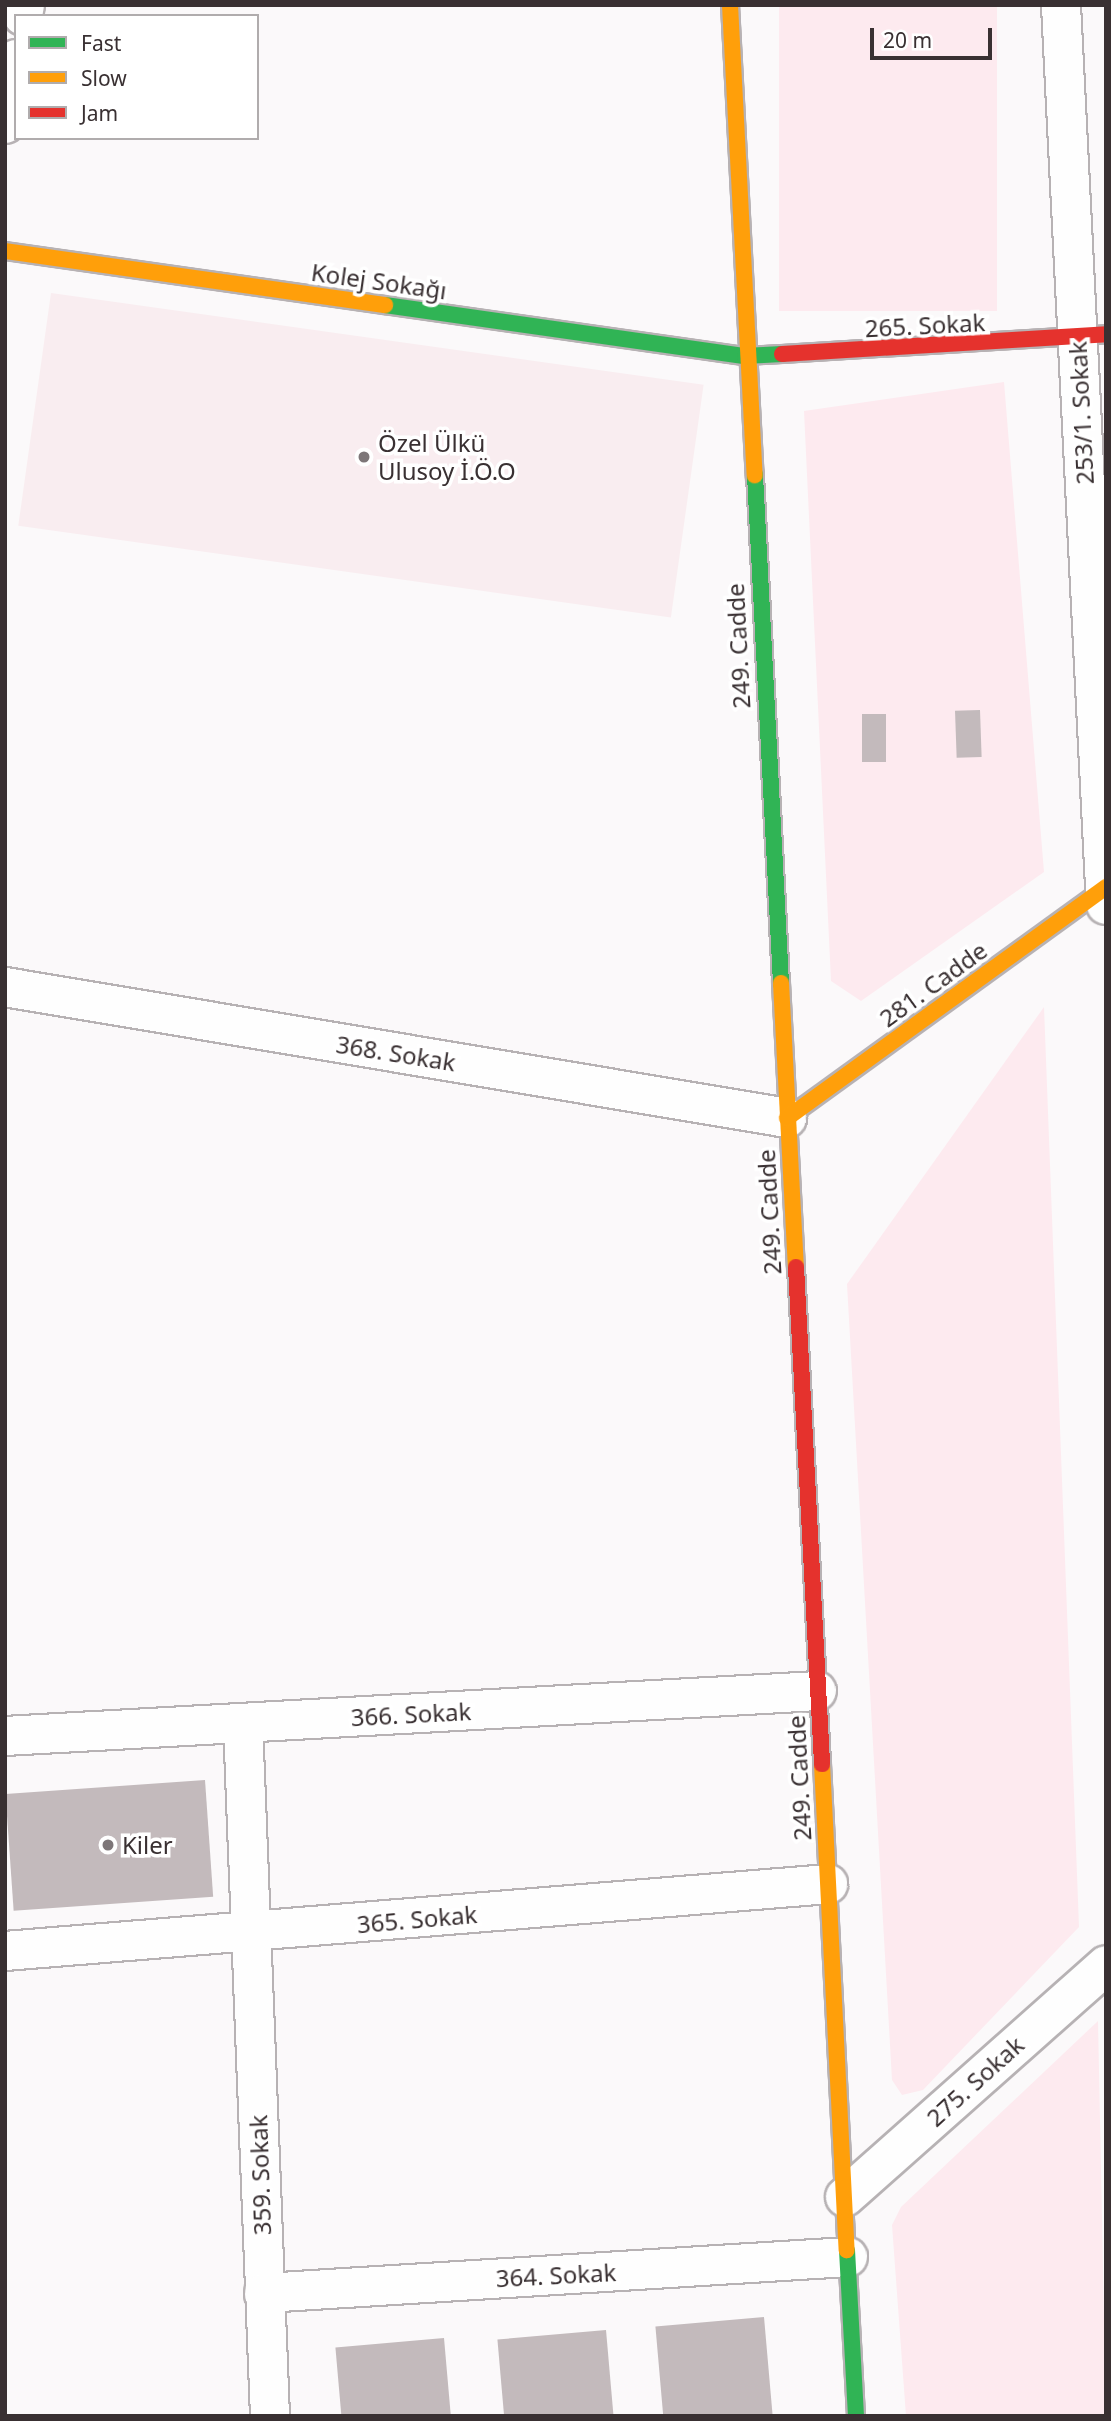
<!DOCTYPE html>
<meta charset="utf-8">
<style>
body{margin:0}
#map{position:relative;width:1111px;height:2421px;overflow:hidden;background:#fbf9fa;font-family:"Noto Sans",sans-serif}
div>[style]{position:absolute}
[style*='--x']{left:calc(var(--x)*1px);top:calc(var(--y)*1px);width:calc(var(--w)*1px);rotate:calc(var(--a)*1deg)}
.built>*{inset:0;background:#f9edf0;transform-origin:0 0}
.green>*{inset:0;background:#fdeaef;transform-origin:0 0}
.building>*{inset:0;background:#c3babc;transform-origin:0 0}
.roads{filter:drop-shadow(2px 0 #b7b2b4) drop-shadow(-2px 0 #b7b2b4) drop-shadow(0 2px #b7b2b4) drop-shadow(0 -2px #b7b2b4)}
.street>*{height:38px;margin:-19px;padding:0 19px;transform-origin:19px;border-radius:19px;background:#fefefe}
.fast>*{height:16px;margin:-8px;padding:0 8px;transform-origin:8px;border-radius:8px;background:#30b455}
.slow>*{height:16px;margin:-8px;padding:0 8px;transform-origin:8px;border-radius:8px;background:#ff9f0a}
.jam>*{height:16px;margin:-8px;padding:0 8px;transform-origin:8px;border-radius:8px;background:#e5322d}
.dots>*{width:19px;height:19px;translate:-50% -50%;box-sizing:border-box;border:4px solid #fff;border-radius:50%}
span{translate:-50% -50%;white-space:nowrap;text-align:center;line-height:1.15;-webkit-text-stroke:7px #fff;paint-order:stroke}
.street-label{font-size:24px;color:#393032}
.poi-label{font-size:24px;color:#393032}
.left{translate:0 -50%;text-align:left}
.frame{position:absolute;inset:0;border:7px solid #393032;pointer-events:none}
.legend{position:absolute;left:14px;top:14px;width:245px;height:126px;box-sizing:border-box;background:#fff;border:2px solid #b0acad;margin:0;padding:9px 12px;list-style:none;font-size:21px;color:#393032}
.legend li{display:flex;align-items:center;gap:14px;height:35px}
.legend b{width:35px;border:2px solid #b0acad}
.scale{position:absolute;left:870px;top:28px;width:122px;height:32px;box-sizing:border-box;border:4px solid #393032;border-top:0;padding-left:9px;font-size:21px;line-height:24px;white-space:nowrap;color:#393032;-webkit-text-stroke:5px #fff;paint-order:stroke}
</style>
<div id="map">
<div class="built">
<div style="left:51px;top:293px;width:659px;height:235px;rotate:8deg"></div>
</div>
<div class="green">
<div style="left:779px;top:5px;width:218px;height:306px"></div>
<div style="clip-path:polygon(1004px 382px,1044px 872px,861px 1001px,831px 981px,804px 411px)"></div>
<div style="clip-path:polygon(1044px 1007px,1079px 1927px,923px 2090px,902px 2095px,892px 2080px,847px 1284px)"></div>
<div style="clip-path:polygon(1098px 2021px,1106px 2416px,906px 2416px,892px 2225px,901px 2207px)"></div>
</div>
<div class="building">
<div style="left:980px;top:710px;width:47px;height:25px;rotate:88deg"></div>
<div style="left:862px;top:714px;width:24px;height:48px"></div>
<div style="left:205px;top:1780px;width:117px;height:200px;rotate:86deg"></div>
<div style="left:764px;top:2317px;width:99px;height:109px;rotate:85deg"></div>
<div style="left:606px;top:2330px;width:86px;height:109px;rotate:85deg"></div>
<div style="left:444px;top:2338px;width:78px;height:109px;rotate:85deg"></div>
</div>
<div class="roads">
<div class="street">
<div style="--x:1061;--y:5;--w:901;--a:87.14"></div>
<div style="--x:23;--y:16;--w:11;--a:-80"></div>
<div style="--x:5;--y:124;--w:66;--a:-80.4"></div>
<div style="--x:5;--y:987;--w:793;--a:9.51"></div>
<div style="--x:243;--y:1723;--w:694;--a:87.77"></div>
<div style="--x:5;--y:1736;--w:813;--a:-3.17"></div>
<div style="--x:5;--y:1951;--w:826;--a:-4.65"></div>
<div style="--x:845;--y:2197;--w:349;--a:-41.6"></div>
<div style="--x:264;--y:2293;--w:585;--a:-3.53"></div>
</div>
<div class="fast">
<div style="--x:385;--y:305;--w:364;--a:8.1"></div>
<div style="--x:745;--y:356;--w:37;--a:-3"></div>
<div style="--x:755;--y:475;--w:509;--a:87.07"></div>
<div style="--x:847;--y:2250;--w:166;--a:86.9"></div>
</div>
<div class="slow">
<div style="--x:730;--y:5;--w:471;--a:87"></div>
<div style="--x:5;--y:251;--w:384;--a:8.1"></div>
<div style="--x:781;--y:983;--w:284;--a:87"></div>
<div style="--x:787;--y:1118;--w:394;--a:-35.9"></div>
<div style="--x:822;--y:1764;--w:487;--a:87.1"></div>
</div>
<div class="jam">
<div style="--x:782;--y:354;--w:325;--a:-3.5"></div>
<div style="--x:796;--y:1267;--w:498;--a:87"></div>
</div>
</div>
<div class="dots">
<div style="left:364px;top:457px;background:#7d7678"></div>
<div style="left:108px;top:1845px;background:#7d7678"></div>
</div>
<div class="street-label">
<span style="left:379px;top:281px;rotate:8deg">Kolej Sokağı</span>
<span style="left:925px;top:325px;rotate:-3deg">265. Sokak</span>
<span style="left:1081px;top:413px;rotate:-93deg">253/1. Sokak</span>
<span style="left:738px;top:646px;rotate:-93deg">249. Cadde</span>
<span style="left:933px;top:984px;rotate:-36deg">281. Cadde</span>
<span style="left:396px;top:1053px;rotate:9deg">368. Sokak</span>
<span style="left:769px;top:1212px;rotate:-93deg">249. Cadde</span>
<span style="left:411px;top:1714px;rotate:-3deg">366. Sokak</span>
<span style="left:799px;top:1778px;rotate:-93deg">249. Cadde</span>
<span style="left:417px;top:1919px;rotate:-5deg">365. Sokak</span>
<span style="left:975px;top:2081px;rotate:-42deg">275. Sokak</span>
<span style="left:260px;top:2175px;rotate:-92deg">359. Sokak</span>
<span style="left:556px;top:2275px;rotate:-3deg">364. Sokak</span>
</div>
<div class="poi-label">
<span class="left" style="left:378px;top:457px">Özel Ülkü<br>Ulusoy İ.Ö.O</span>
<span class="left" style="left:122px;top:1845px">Kiler</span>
</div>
<div class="frame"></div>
<ul class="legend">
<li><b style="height:9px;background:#30b455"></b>Fast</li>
<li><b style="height:9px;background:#ff9f0a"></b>Slow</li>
<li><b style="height:9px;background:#e5322d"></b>Jam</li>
</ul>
<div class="scale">20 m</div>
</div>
